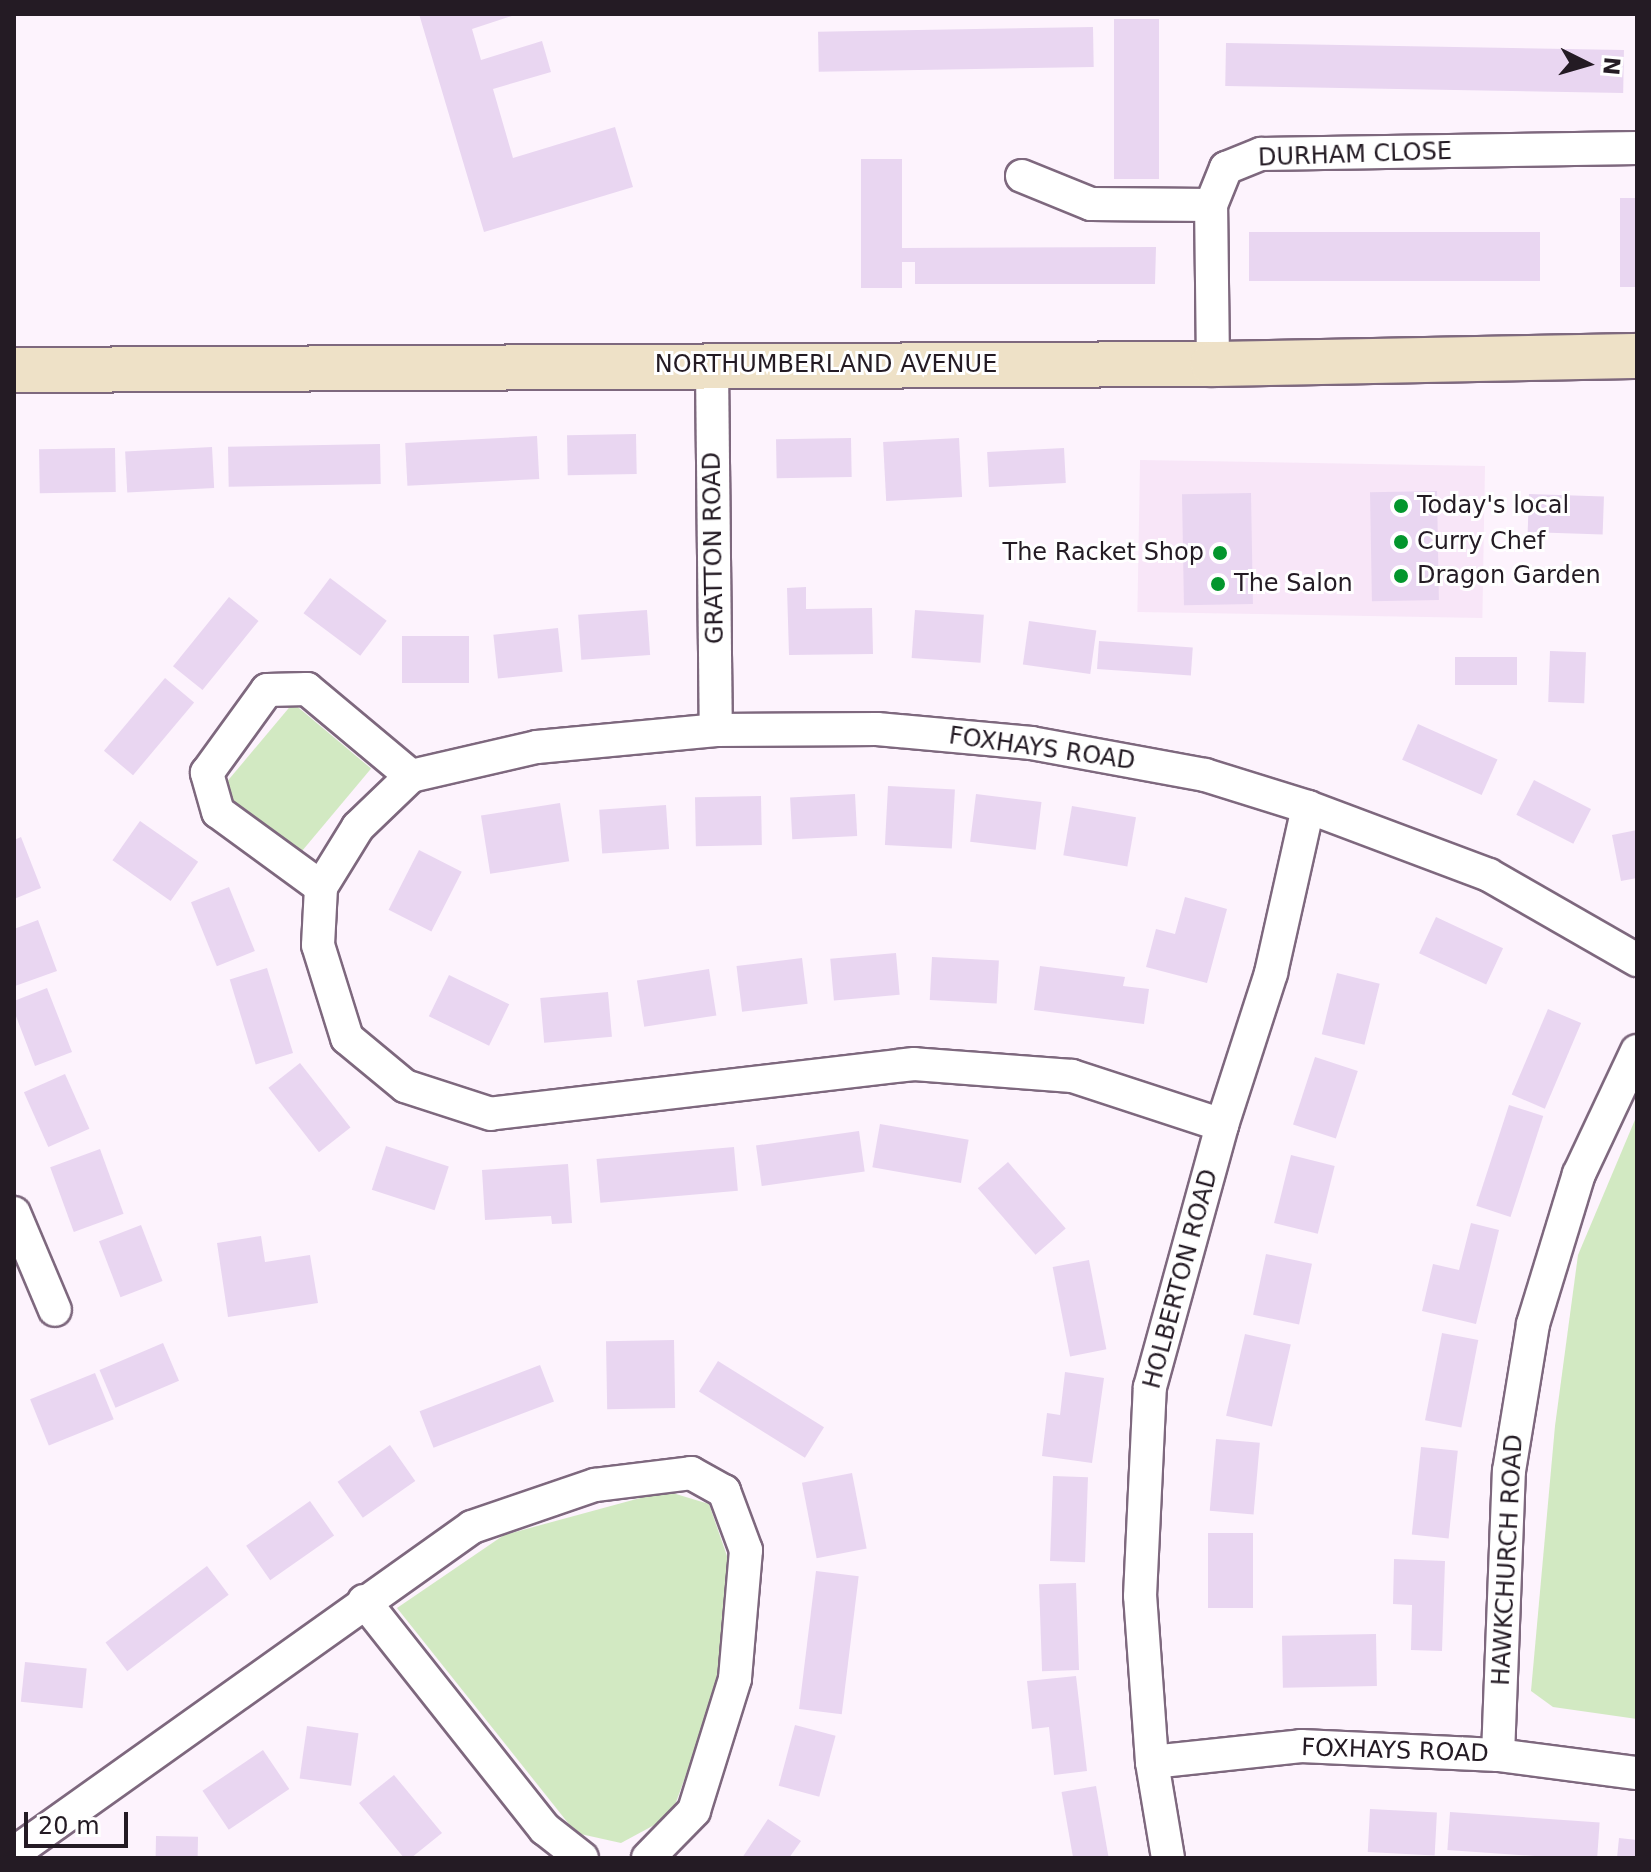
<!DOCTYPE html>
<style>
body{margin:0}
#map{position:relative;width:1651px;height:1872px;overflow:hidden;background:#fdf3fd;font-family:"DejaVu Sans",sans-serif}
div>[style]{position:absolute}
[style*='--x']{left:calc(var(--x)*1px);top:calc(var(--y)*1px);width:calc(var(--w)*1px);rotate:calc(var(--a)*1deg)}
.commercial>*{inset:0;background:#f8e6f8;transform-origin:0 0}
.green>*{inset:0;background:#d2e9c2;transform-origin:0 0}
.building>*{inset:0;background:#e9d6f1;transform-origin:0 0}
.roads{filter:drop-shadow(2px 0 #7e687e) drop-shadow(-2px 0 #7e687e) drop-shadow(0 2px #7e687e) drop-shadow(0 -2px #7e687e)}
.street>*{height:32px;margin:-16px;padding:0 16px;transform-origin:16px;border-radius:16px;background:#fff}
.secondary>*{height:44px;margin:-22px;padding:0 22px;transform-origin:22px;border-radius:22px;background:#eee1c7}
.dots>*{width:22px;height:22px;translate:-50% -50%;box-sizing:border-box;border:4px solid #fff;border-radius:50%}
span{translate:-50% -50%;white-space:nowrap;text-align:center;line-height:1.15;-webkit-text-stroke:6px #fff;paint-order:stroke}
.street-label{font-size:24px;color:#241b24}
.poi-label{font-size:24px;color:#241b24}
.left{translate:0 -50%;text-align:left}
.right{translate:-100% -50%;text-align:right}
.frame{position:absolute;inset:0;border:16px solid #241b24;pointer-events:none}
.north{position:absolute;left:1547px;top:24px;width:80px;height:80px;-webkit-text-stroke:6px #fff;paint-order:stroke;rotate:95deg;font-size:22px;font-weight:700;line-height:32px;text-align:center;color:#241b24}
.north::after{content:'';display:block;margin:auto;width:28px;height:36px;background:#241b24;clip-path:polygon(50% 0,100% 100%,50% 72%,0 100%)}
.scale{position:absolute;left:24px;top:1812px;width:104px;height:36px;box-sizing:border-box;border:4px solid #241b24;border-top:0;padding-left:10px;font-size:24px;line-height:28px;white-space:nowrap;color:#241b24;-webkit-text-stroke:6px #fff;paint-order:stroke}
</style>
<div id="map">
<div class="commercial">
<div style="left:1485px;top:466px;width:152px;height:345px;rotate:91deg"></div>
</div>
<div class="green">
<div style="left:293px;top:703px;width:102px;height:116px;rotate:40deg"></div>
<div style="clip-path:polygon(1637px 1115px,1637px 1719px,1553px 1707px,1531px 1691px,1555px 1426px,1578px 1255px)"></div>
<div style="clip-path:polygon(666px 1491px,709px 1504px,728px 1559px,719px 1684px,671px 1816px,621px 1843px,576px 1833px,397px 1608px,504px 1535px)"></div>
</div>
<div class="building">
<div style="clip-path:polygon(419px 14px,518px 14px,472px 29px,481px 60px,542px 41px,551px 72px,493px 89px,513px 158px,615px 127px,633px 187px,484px 232px)"></div>
<div style="left:1114px;top:19px;width:45px;height:160px"></div>
<div style="left:1093px;top:27px;width:40px;height:275px;rotate:89deg"></div>
<div style="left:1226px;top:43px;width:398px;height:43px;rotate:1deg"></div>
<div style="clip-path:polygon(861px 159px,902px 159px,902px 248px,1156px 247px,1155px 284px,915px 284px,915px 262px,902px 262px,902px 288px,861px 288px)"></div>
<div style="left:1620px;top:198px;width:17px;height:89px"></div>
<div style="left:1540px;top:232px;width:49px;height:291px;rotate:90deg"></div>
<div style="left:636px;top:434px;width:40px;height:69px;rotate:89deg"></div>
<div style="left:537px;top:436px;width:43px;height:132px;rotate:87deg"></div>
<div style="left:851px;top:438px;width:39px;height:75px;rotate:89deg"></div>
<div style="left:959px;top:438px;width:59px;height:76px;rotate:87deg"></div>
<div style="left:380px;top:444px;width:40px;height:152px;rotate:89deg"></div>
<div style="left:212px;top:447px;width:41px;height:87px;rotate:87deg"></div>
<div style="left:115px;top:448px;width:44px;height:76px;rotate:89deg"></div>
<div style="left:1064px;top:448px;width:35px;height:77px;rotate:87deg"></div>
<div style="left:1437px;top:491px;width:109px;height:67px;rotate:89deg"></div>
<div style="left:1251px;top:493px;width:111px;height:69px;rotate:89deg"></div>
<div style="left:1529px;top:494px;width:75px;height:38px;rotate:2deg"></div>
<div style="left:330px;top:578px;width:71px;height:44px;rotate:37deg"></div>
<div style="clip-path:polygon(806px 587px,806px 609px,872px 608px,873px 654px,789px 655px,787px 588px)"></div>
<div style="left:229px;top:597px;width:38px;height:89px;rotate:39deg"></div>
<div style="left:647px;top:610px;width:45px;height:69px;rotate:86deg"></div>
<div style="left:915px;top:610px;width:69px;height:48px;rotate:4deg"></div>
<div style="left:1029px;top:621px;width:68px;height:44px;rotate:8deg"></div>
<div style="left:558px;top:628px;width:44px;height:65px;rotate:84deg"></div>
<div style="left:402px;top:636px;width:67px;height:47px"></div>
<div style="left:1099px;top:641px;width:94px;height:28px;rotate:4deg"></div>
<div style="left:1550px;top:651px;width:36px;height:51px;rotate:2deg"></div>
<div style="left:1455px;top:657px;width:62px;height:28px"></div>
<div style="left:165px;top:678px;width:38px;height:95px;rotate:40deg"></div>
<div style="left:1418px;top:724px;width:87px;height:39px;rotate:24deg"></div>
<div style="left:1534px;top:780px;width:64px;height:39px;rotate:27deg"></div>
<div style="left:888px;top:786px;width:67px;height:59px;rotate:3deg"></div>
<div style="left:855px;top:794px;width:42px;height:65px;rotate:87deg"></div>
<div style="left:976px;top:794px;width:66px;height:48px;rotate:7deg"></div>
<div style="left:761px;top:796px;width:49px;height:66px;rotate:89deg"></div>
<div style="left:560px;top:803px;width:59px;height:80px;rotate:81deg"></div>
<div style="left:666px;top:805px;width:44px;height:67px;rotate:86deg"></div>
<div style="left:1072px;top:806px;width:65px;height:50px;rotate:10deg"></div>
<div style="left:140px;top:821px;width:71px;height:48px;rotate:35deg"></div>
<div style="clip-path:polygon(1637px 830px,1637px 878px,1621px 881px,1612px 835px)"></div>
<div style="clip-path:polygon(21px 837px,41px 888px,14px 899px,14px 840px)"></div>
<div style="left:419px;top:850px;width:48px;height:67px;rotate:27deg"></div>
<div style="left:229px;top:887px;width:69px;height:41px;rotate:68deg"></div>
<div style="clip-path:polygon(1185px 897px,1227px 909px,1207px 983px,1146px 967px,1156px 929px,1175px 934px)"></div>
<div style="left:1436px;top:917px;width:74px;height:40px;rotate:25deg"></div>
<div style="clip-path:polygon(38px 920px,57px 971px,15px 986px,14px 929px)"></div>
<div style="left:896px;top:953px;width:42px;height:66px;rotate:85deg"></div>
<div style="left:932px;top:957px;width:67px;height:43px;rotate:3deg"></div>
<div style="left:802px;top:958px;width:46px;height:66px;rotate:83deg"></div>
<div style="clip-path:polygon(1040px 966px,1125px 977px,1123px 986px,1149px 989px,1144px 1024px,1034px 1010px)"></div>
<div style="left:267px;top:968px;width:89px;height:39px;rotate:73deg"></div>
<div style="left:709px;top:969px;width:47px;height:73px;rotate:81deg"></div>
<div style="left:1337px;top:973px;width:44px;height:63px;rotate:14deg"></div>
<div style="left:449px;top:975px;width:67px;height:46px;rotate:26deg"></div>
<div style="clip-path:polygon(47px 988px,72px 1052px,35px 1066px,14px 1011px,14px 1001px)"></div>
<div style="left:608px;top:992px;width:45px;height:68px;rotate:85deg"></div>
<div style="left:1548px;top:1009px;width:36px;height:93px;rotate:23deg"></div>
<div style="left:1315px;top:1057px;width:45px;height:71px;rotate:18deg"></div>
<div style="left:300px;top:1063px;width:82px;height:40px;rotate:52deg"></div>
<div style="left:65px;top:1074px;width:60px;height:45px;rotate:66deg"></div>
<div style="left:1509px;top:1105px;width:36px;height:106px;rotate:18deg"></div>
<div style="left:880px;top:1124px;width:90px;height:44px;rotate:10deg"></div>
<div style="left:859px;top:1131px;width:41px;height:104px;rotate:82deg"></div>
<div style="left:386px;top:1146px;width:66px;height:46px;rotate:18deg"></div>
<div style="left:734px;top:1147px;width:44px;height:138px;rotate:85deg"></div>
<div style="left:100px;top:1149px;width:69px;height:53px;rotate:70deg"></div>
<div style="left:1291px;top:1155px;width:45px;height:70px;rotate:14deg"></div>
<div style="left:1008px;top:1162px;width:88px;height:40px;rotate:49deg"></div>
<div style="clip-path:polygon(568px 1164px,572px 1223px,552px 1224px,551px 1216px,485px 1220px,482px 1170px)"></div>
<div style="clip-path:polygon(1471px 1223px,1499px 1230px,1476px 1324px,1422px 1311px,1433px 1264px,1459px 1270px)"></div>
<div style="left:141px;top:1225px;width:60px;height:45px;rotate:69deg"></div>
<div style="clip-path:polygon(261px 1236px,265px 1262px,310px 1255px,318px 1303px,228px 1317px,217px 1243px)"></div>
<div style="left:1266px;top:1254px;width:47px;height:62px;rotate:12deg"></div>
<div style="left:1089px;top:1260px;width:91px;height:37px;rotate:79deg"></div>
<div style="left:1442px;top:1333px;width:37px;height:89px;rotate:11deg"></div>
<div style="left:1245px;top:1334px;width:47px;height:84px;rotate:13deg"></div>
<div style="left:674px;top:1340px;width:68px;height:68px;rotate:89deg"></div>
<div style="left:163px;top:1343px;width:41px;height:69px;rotate:67deg"></div>
<div style="left:718px;top:1361px;width:125px;height:36px;rotate:32deg"></div>
<div style="left:540px;top:1365px;width:39px;height:129px;rotate:69deg"></div>
<div style="clip-path:polygon(1065px 1372px,1104px 1378px,1092px 1463px,1042px 1456px,1047px 1413px,1060px 1415px)"></div>
<div style="left:95px;top:1373px;width:50px;height:70px;rotate:68deg"></div>
<div style="left:1216px;top:1439px;width:44px;height:72px;rotate:5deg"></div>
<div style="left:390px;top:1445px;width:44px;height:64px;rotate:55deg"></div>
<div style="left:1421px;top:1447px;width:37px;height:88px;rotate:6deg"></div>
<div style="left:852px;top:1473px;width:77px;height:51px;rotate:79deg"></div>
<div style="left:1053px;top:1476px;width:35px;height:85px;rotate:2deg"></div>
<div style="left:310px;top:1501px;width:42px;height:78px;rotate:55deg"></div>
<div style="left:1208px;top:1533px;width:45px;height:75px"></div>
<div style="clip-path:polygon(1394px 1559px,1445px 1561px,1442px 1651px,1411px 1650px,1412px 1605px,1393px 1604px)"></div>
<div style="left:207px;top:1566px;width:36px;height:127px;rotate:53deg"></div>
<div style="left:816px;top:1571px;width:43px;height:139px;rotate:7deg"></div>
<div style="left:1076px;top:1583px;width:87px;height:37px;rotate:88deg"></div>
<div style="left:1376px;top:1634px;width:52px;height:94px;rotate:89deg"></div>
<div style="left:25px;top:1662px;width:62px;height:40px;rotate:6deg"></div>
<div style="clip-path:polygon(1076px 1676px,1087px 1771px,1054px 1775px,1049px 1727px,1032px 1729px,1027px 1681px)"></div>
<div style="left:795px;top:1725px;width:42px;height:63px;rotate:15deg"></div>
<div style="left:307px;top:1726px;width:52px;height:53px;rotate:8deg"></div>
<div style="left:263px;top:1750px;width:47px;height:73px;rotate:56deg"></div>
<div style="clip-path:polygon(394px 1775px,442px 1833px,411px 1858px,404px 1858px,359px 1803px)"></div>
<div style="left:1096px;top:1786px;width:73px;height:35px;rotate:80deg"></div>
<div style="left:1370px;top:1809px;width:67px;height:43px;rotate:3deg"></div>
<div style="left:1450px;top:1812px;width:150px;height:38px;rotate:4deg"></div>
<div style="clip-path:polygon(768px 1819px,801px 1841px,789px 1858px,742px 1858px)"></div>
<div style="left:156px;top:1836px;width:42px;height:22px;rotate:1deg"></div>
<div style="clip-path:polygon(1619px 1838px,1637px 1840px,1637px 1858px,1617px 1858px)"></div>
</div>
<div class="roads">
<div class="street">
<div style="--x:1022;--y:176;--w:74;--a:22.1"></div>
<div style="--x:1091;--y:204;--w:120;--a:0.5"></div>
<div style="--x:1213;--y:364;--w:159;--a:-90.7"></div>
<div style="--x:1211;--y:205;--w:40;--a:-68"></div>
<div style="--x:1226;--y:168;--w:38;--a:-22"></div>
<div style="--x:1261;--y:154;--w:376;--a:-0.9"></div>
<div style="--x:712;--y:366;--w:364;--a:89.4"></div>
<div style="--x:321;--y:887;--w:127;--a:-143.9"></div>
<div style="--x:218;--y:812;--w:41;--a:-105.8"></div>
<div style="--x:207;--y:773;--w:102;--a:-54.1"></div>
<div style="--x:267;--y:690;--w:40;--a:-1.4"></div>
<div style="--x:307;--y:689;--w:136;--a:39.9"></div>
<div style="--x:1222;--y:1125;--w:158;--a:-161.9"></div>
<div style="--x:1072;--y:1076;--w:158;--a:-175.7"></div>
<div style="--x:914;--y:1064;--w:426;--a:173.3"></div>
<div style="--x:491;--y:1114;--w:90;--a:-162"></div>
<div style="--x:405;--y:1086;--w:75;--a:-140.4"></div>
<div style="--x:347;--y:1038;--w:97;--a:-107.3"></div>
<div style="--x:318;--y:945;--w:58;--a:-87"></div>
<div style="--x:321;--y:887;--w:70;--a:-58.3"></div>
<div style="--x:358;--y:827;--w:74;--a:-43.9"></div>
<div style="--x:411;--y:776;--w:129;--a:-13"></div>
<div style="--x:537;--y:747;--w:180;--a:-5.4"></div>
<div style="--x:716;--y:730;--w:161;--a:-0.4"></div>
<div style="--x:877;--y:729;--w:155;--a:5.2"></div>
<div style="--x:1031;--y:743;--w:177;--a:10.4"></div>
<div style="--x:1205;--y:775;--w:108;--a:17.3"></div>
<div style="--x:1308;--y:807;--w:193;--a:20.6"></div>
<div style="--x:1489;--y:875;--w:171;--a:29.9"></div>
<div style="--x:14;--y:1213;--w:105;--a:67.1"></div>
<div style="--x:364;--y:1601;--w:291;--a:51.6"></div>
<div style="--x:545;--y:1829;--w:47;--a:38.1"></div>
<div style="--x:1498;--y:1755;--w:284;--a:-87.8"></div>
<div style="--x:1509;--y:1471;--w:149;--a:-80.7"></div>
<div style="--x:1533;--y:1324;--w:157;--a:-73"></div>
<div style="--x:1579;--y:1174;--w:136;--a:-64.8"></div>
<div style="--x:1152;--y:1762;--w:150;--a:-6.1"></div>
<div style="--x:1301;--y:1746;--w:197;--a:2.6"></div>
<div style="--x:1498;--y:1755;--w:140;--a:7.4"></div>
<div style="--x:14;--y:1853;--w:562;--a:-35.44"></div>
<div style="--x:472;--y:1527;--w:130;--a:-18.9"></div>
<div style="--x:595;--y:1485;--w:97;--a:-7.1"></div>
<div style="--x:691;--y:1473;--w:38;--a:29"></div>
<div style="--x:724;--y:1491;--w:63;--a:69.6"></div>
<div style="--x:746;--y:1550;--w:129;--a:94.9"></div>
<div style="--x:735;--y:1679;--w:138;--a:107.3"></div>
<div style="--x:694;--y:1811;--w:66;--a:134.4"></div>
<div style="--x:1168;--y:1858;--w:97;--a:-99.5"></div>
<div style="--x:1152;--y:1762;--w:166;--a:-94.1"></div>
<div style="--x:1140;--y:1596;--w:209;--a:-87.3"></div>
<div style="--x:1150;--y:1387;--w:272;--a:-74.6"></div>
<div style="--x:1222;--y:1125;--w:160;--a:-72.1"></div>
<div style="--x:1271;--y:973;--w:170;--a:-77.4"></div>
</div>
<div class="secondary">
<div style="--x:14;--y:370;--w:1199;--a:-0.29"></div>
<div style="--x:1213;--y:364;--w:424;--a:-1.1"></div>
</div>
</div>
<div class="dots">
<div style="left:1401px;top:506px;background:#03962d"></div>
<div style="left:1401px;top:542px;background:#03962d"></div>
<div style="left:1220px;top:553px;background:#03962d"></div>
<div style="left:1401px;top:576px;background:#03962d"></div>
<div style="left:1218px;top:584px;background:#03962d"></div>
</div>
<div class="street-label">
<span style="left:1355px;top:155px;rotate:-2deg">DURHAM CLOSE</span>
<span style="left:826px;top:365px">NORTHUMBERLAND AVENUE</span>
<span style="left:714px;top:548px;rotate:-91deg">GRATTON ROAD</span>
<span style="left:1042px;top:749px;rotate:8deg">FOXHAYS ROAD</span>
<span style="left:1181px;top:1279px;rotate:-75deg">HOLBERTON ROAD</span>
<span style="left:1508px;top:1560px;rotate:-87deg">HAWKCHURCH ROAD</span>
<span style="left:1395px;top:1751px;rotate:2deg">FOXHAYS ROAD</span>
</div>
<div class="poi-label">
<span class="left" style="left:1417px;top:506px">Today's local</span>
<span class="left" style="left:1417px;top:542px">Curry Chef</span>
<span class="right" style="left:1204px;top:553px">The Racket Shop</span>
<span class="left" style="left:1417px;top:576px">Dragon Garden</span>
<span class="left" style="left:1234px;top:584px">The Salon</span>
</div>
<div class="frame"></div>
<div class="north">N</div>
<div class="scale">20 m</div>
</div>
